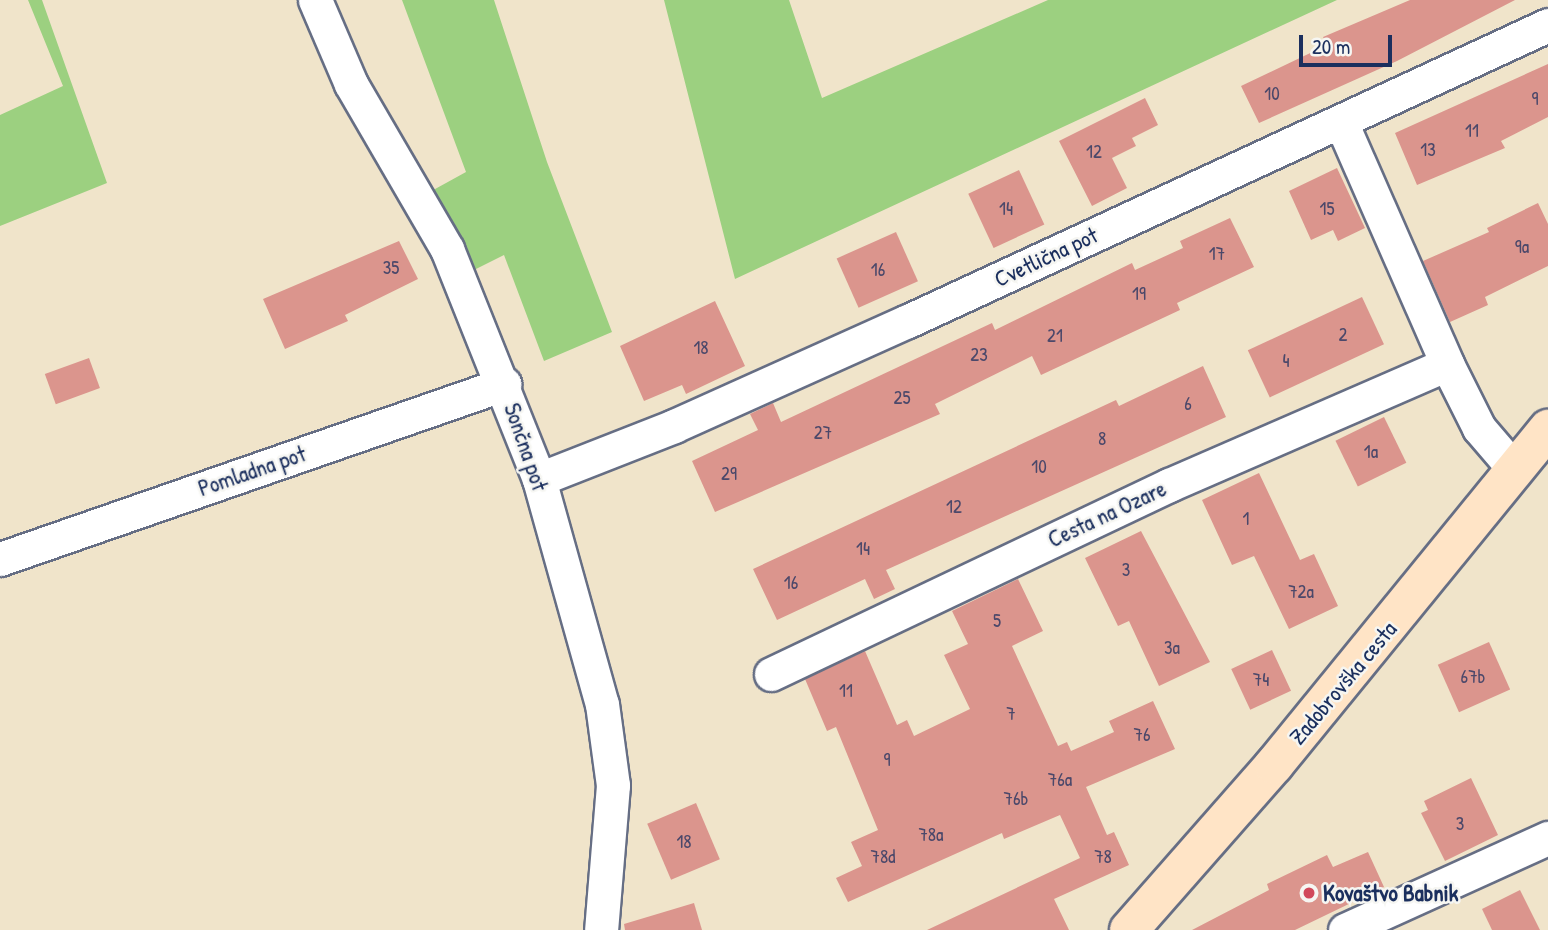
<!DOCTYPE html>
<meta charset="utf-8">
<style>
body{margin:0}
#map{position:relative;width:1548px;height:930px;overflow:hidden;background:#f0e4ca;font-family:"Patrick Hand",sans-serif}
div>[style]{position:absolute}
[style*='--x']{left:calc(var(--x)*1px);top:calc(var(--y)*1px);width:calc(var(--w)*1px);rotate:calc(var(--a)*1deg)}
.green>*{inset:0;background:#9cd080}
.building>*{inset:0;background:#db958d;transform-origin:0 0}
.roads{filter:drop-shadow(2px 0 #666e84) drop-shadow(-2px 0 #666e84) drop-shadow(0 2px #666e84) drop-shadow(0 -2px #666e84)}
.street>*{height:33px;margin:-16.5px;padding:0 16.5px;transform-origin:16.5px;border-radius:16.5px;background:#fff}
.secondary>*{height:38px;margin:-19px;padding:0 19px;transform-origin:19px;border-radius:19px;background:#ffe4c6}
.dots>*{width:19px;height:19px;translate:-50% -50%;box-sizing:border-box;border:4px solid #f6f6f2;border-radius:50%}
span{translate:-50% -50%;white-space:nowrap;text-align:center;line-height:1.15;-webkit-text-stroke:5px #f6f6f2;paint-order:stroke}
.number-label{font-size:19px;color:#4b486a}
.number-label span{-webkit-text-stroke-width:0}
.street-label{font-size:23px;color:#1b2f5e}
.poi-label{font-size:23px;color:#1b2f5e;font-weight:700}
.left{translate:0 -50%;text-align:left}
.scale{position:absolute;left:1299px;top:35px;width:93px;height:32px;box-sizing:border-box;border:4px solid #1b2f5e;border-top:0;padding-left:9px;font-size:21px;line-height:24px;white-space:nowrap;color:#1b2f5e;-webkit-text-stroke:5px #f6f6f2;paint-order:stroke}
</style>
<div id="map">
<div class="green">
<div style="clip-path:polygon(28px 0,42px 0,107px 183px,0 226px,0 115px,63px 86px)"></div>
<div style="clip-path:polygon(402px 0,494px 0,547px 162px,612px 332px,544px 361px,504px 255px,470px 272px,426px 194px,466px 172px)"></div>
<div style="clip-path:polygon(664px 0,789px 0,822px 98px,1048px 0,1337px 0,735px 279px)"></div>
</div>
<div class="building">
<div style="clip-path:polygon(1410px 0,1515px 0,1397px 61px,1259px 123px,1241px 86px,1327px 45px,1323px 37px)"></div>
<div style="clip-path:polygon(1548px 64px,1548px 117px,1501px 141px,1505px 148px,1417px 185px,1395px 133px)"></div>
<div style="clip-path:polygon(1145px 98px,1158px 125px,1132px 138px,1136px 146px,1112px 158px,1127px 188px,1092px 206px,1059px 141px)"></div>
<div style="clip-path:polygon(1337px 168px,1365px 228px,1338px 241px,1333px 230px,1311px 240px,1289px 191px)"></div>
<div style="left:1019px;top:170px;width:60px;height:56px;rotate:65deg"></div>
<div style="clip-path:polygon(1538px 203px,1548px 224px,1548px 266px,1485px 297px,1488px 305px,1450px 322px,1423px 261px,1489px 232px,1487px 228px)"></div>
<div style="clip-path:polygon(1230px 218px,1254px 267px,1177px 303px,1180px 310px,1041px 375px,1032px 356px,935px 404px,940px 414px,715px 512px,692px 461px,758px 430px,750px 414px,773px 403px,781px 422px,992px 323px,995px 330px,1132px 263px,1135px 270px,1183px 248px,1180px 241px)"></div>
<div style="left:896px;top:232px;width:54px;height:65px;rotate:66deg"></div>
<div style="clip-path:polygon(399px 241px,418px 279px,345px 315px,348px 321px,285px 349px,263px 299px)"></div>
<div style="left:1362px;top:297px;width:52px;height:126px;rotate:65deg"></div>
<div style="clip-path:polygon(715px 301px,745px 366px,686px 394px,682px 385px,644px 401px,620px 346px)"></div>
<div style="left:89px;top:358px;width:32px;height:47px;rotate:70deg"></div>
<div style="clip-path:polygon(1203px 366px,1226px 417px,886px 570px,895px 589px,874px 599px,865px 579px,777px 620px,753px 569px,1116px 400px,1119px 406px)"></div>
<div style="left:1384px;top:417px;width:51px;height:54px;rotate:64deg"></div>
<div style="clip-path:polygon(1259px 473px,1300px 560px,1314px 554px,1338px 606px,1289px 629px,1254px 556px,1232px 565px,1202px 500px)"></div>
<div style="clip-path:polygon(1141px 531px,1210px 662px,1159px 686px,1129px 621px,1118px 626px,1085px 558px)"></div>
<div style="clip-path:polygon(1018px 579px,1043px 631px,1012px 646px,1058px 746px,1067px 742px,1071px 751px,1114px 732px,1109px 721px,1153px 701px,1175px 749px,1086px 787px,1107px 835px,1114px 832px,1129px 865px,1054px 899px,1069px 930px,927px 930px,1080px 858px,1060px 815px,1004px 839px,1002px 833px,848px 902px,836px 878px,862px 866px,851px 842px,878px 830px,836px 727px,827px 731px,805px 679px,865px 651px,897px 725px,907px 720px,914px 736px,970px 709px,944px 655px,968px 644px,952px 611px)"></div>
<div style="left:1489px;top:642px;width:52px;height:56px;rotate:66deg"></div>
<div style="left:1272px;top:650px;width:45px;height:45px;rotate:65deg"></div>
<div style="clip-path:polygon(1471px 778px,1498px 835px,1445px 861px,1421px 813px,1428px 810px,1424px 801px)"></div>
<div style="left:696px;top:803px;width:61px;height:53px;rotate:67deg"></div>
<div style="clip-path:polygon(1368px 852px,1384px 887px,1295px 930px,1192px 930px,1269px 890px,1267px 884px,1327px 855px,1333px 867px)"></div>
<div style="clip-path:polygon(1520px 890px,1540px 930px,1492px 930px,1482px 909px)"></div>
<div style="clip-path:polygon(694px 903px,702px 930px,625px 930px,624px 924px)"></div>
</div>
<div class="roads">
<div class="street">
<div style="--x:315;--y:0;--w:91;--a:66.8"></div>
<div style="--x:351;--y:84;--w:191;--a:59.8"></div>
<div style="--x:447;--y:249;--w:248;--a:68.2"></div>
<div style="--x:539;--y:479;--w:234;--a:74.4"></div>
<div style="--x:602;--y:704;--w:82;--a:82.3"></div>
<div style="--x:613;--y:785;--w:145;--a:94.7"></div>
<div style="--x:1341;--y:122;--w:264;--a:66.3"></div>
<div style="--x:1447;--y:364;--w:72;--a:63.4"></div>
<div style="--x:1479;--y:428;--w:55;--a:49.4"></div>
<div style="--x:539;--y:479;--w:145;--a:-21.4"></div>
<div style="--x:674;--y:426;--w:256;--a:-24.2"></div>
<div style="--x:908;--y:321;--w:705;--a:-24.82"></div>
<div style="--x:0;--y:559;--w:534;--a:-19.15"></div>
<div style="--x:771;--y:674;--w:441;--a:-25.4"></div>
<div style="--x:1169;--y:485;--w:303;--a:-23.5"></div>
<div style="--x:1345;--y:930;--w:223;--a:-24.4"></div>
</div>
<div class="secondary">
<div style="--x:1129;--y:930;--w:220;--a:-48.7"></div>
<div style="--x:1274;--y:765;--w:434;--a:-50.8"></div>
</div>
</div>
<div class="dots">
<div style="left:1309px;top:893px;background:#d1495b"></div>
</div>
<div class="number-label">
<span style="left:1272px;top:94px">10</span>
<span style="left:1535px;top:99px">9</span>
<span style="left:1472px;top:131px">11</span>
<span style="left:1428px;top:150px">13</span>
<span style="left:1094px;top:152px">12</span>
<span style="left:1006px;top:209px">14</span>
<span style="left:1327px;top:209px">15</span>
<span style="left:1522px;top:247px">9a</span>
<span style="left:1217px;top:254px">17</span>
<span style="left:391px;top:268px">35</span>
<span style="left:878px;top:270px">16</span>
<span style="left:1139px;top:294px">19</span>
<span style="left:1343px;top:335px">2</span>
<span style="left:1055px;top:336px">21</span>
<span style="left:701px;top:348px">18</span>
<span style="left:979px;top:355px">23</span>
<span style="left:1286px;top:361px">4</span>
<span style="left:902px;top:398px">25</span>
<span style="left:1188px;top:404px">6</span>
<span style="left:823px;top:433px">27</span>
<span style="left:1102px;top:439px">8</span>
<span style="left:1371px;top:452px">1a</span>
<span style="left:1039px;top:467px">10</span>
<span style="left:729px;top:474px">29</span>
<span style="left:954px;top:507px">12</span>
<span style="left:1246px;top:519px">1</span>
<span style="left:863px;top:549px">14</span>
<span style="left:1126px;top:570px">3</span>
<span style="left:791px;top:583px">16</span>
<span style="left:1301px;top:592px">72a</span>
<span style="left:997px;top:621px">5</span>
<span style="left:1172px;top:648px">3a</span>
<span style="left:1473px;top:677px">67b</span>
<span style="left:1261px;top:680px">74</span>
<span style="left:846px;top:691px">11</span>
<span style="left:1011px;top:714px">7</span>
<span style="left:1142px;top:735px">76</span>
<span style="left:887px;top:760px">9</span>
<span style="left:1060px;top:780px">76a</span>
<span style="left:1016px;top:799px">76b</span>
<span style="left:1460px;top:824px">3</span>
<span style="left:931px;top:835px">78a</span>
<span style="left:684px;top:842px">18</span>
<span style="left:883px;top:857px">78d</span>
<span style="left:1103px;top:857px">78</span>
</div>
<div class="street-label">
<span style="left:1046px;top:257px;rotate:-25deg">Cvetlična pot</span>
<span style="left:526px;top:447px;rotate:71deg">Sončna pot</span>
<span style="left:252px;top:471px;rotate:-19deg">Pomladna pot</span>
<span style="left:1107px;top:514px;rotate:-25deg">Cesta na Ozare</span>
<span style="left:1343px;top:683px;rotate:-50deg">Zadobrovška cesta</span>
</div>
<div class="poi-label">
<span class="left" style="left:1323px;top:893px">Kovaštvo Babnik</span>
</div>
<div class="scale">20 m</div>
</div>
